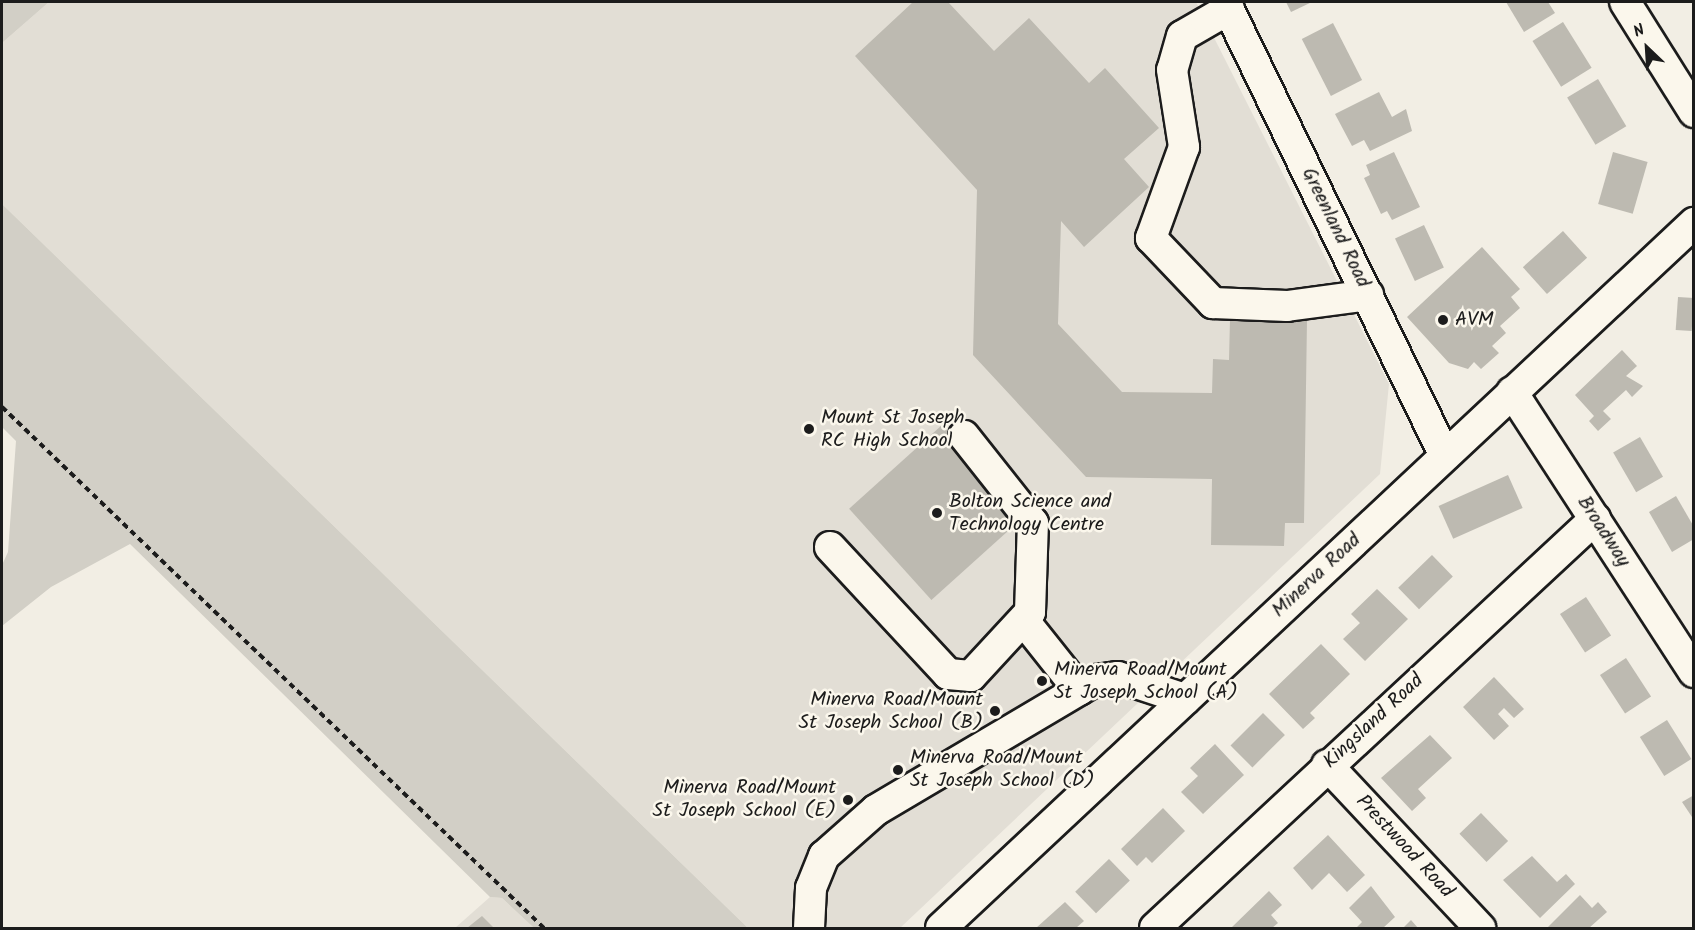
<!DOCTYPE html>
<style>
body{margin:0}
#map{position:relative;width:1695px;height:930px;overflow:hidden;background:#f2eee4;font-family:Kalam,sans-serif}
div>[style]{position:absolute}
[style*='--x']{left:calc(var(--x)*1px);top:calc(var(--y)*1px);width:calc(var(--w)*1px);rotate:calc(var(--a)*1deg)}
.built>*{inset:0;background:#e2ded5}
.green>*{inset:0;background:#d2cfc6}
.building>*{inset:0;background:#bdbab1;transform-origin:0 0}
.path>*{height:4px;margin-top:-2px;transform-origin:0;background:repeating-linear-gradient(90deg,#1c1c1c 0 6px,transparent 0 10.5px)}
.roads{filter:drop-shadow(2px 0 #1c1c1c) drop-shadow(-2px 0 #1c1c1c) drop-shadow(0 2px #1c1c1c) drop-shadow(0 -2px #1c1c1c)}
.minor>*{height:30px;margin:-15px;padding:0 15px;transform-origin:15px;border-radius:15px;background:#fbf7ec}
.dots>*{width:16px;height:16px;translate:-50% -50%;box-sizing:border-box;border:3px solid #fbf7ec;border-radius:50%}
span{translate:-50% -50%;white-space:nowrap;text-align:center;line-height:1.15;-webkit-text-stroke:5px #fbf7ec;paint-order:stroke}
.street-label{font-size:20px;color:#1c1c1c}
.poi-label{font-size:20px;color:#1c1c1c}
.left{translate:0 -50%;text-align:left}
.right{translate:-100% -50%;text-align:right}
.frame{position:absolute;inset:0;border:3px solid #1c1c1c;pointer-events:none}
.north{position:absolute;left:1617px;top:18px;width:60px;height:60px;-webkit-text-stroke:4px #fbf7ec;paint-order:stroke;rotate:335deg;font-size:16px;font-weight:700;line-height:24px;text-align:center;color:#1c1c1c}
.north::after{content:'';display:block;margin:auto;width:21px;height:27px;background:#1c1c1c;clip-path:polygon(50% 0,100% 100%,50% 72%,0 100%)}
</style>
<div id="map">
<div class="built">
<div style="clip-path:polygon(49px 2px,1196px 2px,1389px 384px,1380px 474px,900px 928px,748px 928px,2px 204px,2px 43px)"></div>
<div style="clip-path:polygon(490px 897px,502px 898px,534px 928px,455px 928px)"></div>
</div>
<div class="green">
<div style="clip-path:polygon(2px 2px,49px 2px,2px 43px)"></div>
<div style="clip-path:polygon(2px 204px,748px 928px,534px 928px,502px 898px,490px 897px,130px 544px,51px 587px,2px 626px,2px 565px,8px 552px,16px 441px,2px 427px)"></div>
</div>
<div class="building">
<div style="clip-path:polygon(913px 2px,948px 2px,994px 51px,1029px 18px,1089px 83px,1105px 68px,1159px 128px,1124px 159px,1149px 187px,1084px 247px,1061px 221px,1058px 324px,1122px 392px,1212px 393px,1213px 359px,1229px 360px,1230px 319px,1307px 320px,1304px 523px,1285px 523px,1284px 546px,1211px 545px,1212px 479px,1086px 477px,973px 355px,977px 190px,855px 56px)"></div>
<div style="clip-path:polygon(1286px 2px,1312px 2px,1291px 12px)"></div>
<div style="clip-path:polygon(1506px 2px,1548px 2px,1555px 13px,1524px 32px)"></div>
<div style="left:1563px;top:22px;width:54px;height:36px;rotate:58deg"></div>
<div style="left:1333px;top:23px;width:64px;height:35px;rotate:63deg"></div>
<div style="left:1598px;top:79px;width:55px;height:36px;rotate:59deg"></div>
<div style="clip-path:polygon(1379px 92px,1392px 117px,1406px 109px,1412px 131px,1370px 151px,1364px 140px,1352px 146px,1335px 114px)"></div>
<div style="clip-path:polygon(1394px 152px,1420px 207px,1392px 220px,1387px 211px,1381px 214px,1364px 178px,1370px 175px,1366px 165px)"></div>
<div style="left:1613px;top:152px;width:36px;height:54px;rotate:16deg"></div>
<div style="left:1424px;top:225px;width:47px;height:32px;rotate:65deg"></div>
<div style="left:1563px;top:231px;width:36px;height:54px;rotate:48deg"></div>
<div style="clip-path:polygon(1482px 247px,1520px 289px,1511px 297px,1520px 308px,1500px 326px,1506px 333px,1492px 346px,1499px 353px,1481px 369px,1474px 362px,1468px 369px,1449px 363px,1407px 317px)"></div>
<div style="left:1678px;top:297px;width:16px;height:33px;rotate:4deg"></div>
<div style="clip-path:polygon(1622px 350px,1637px 366px,1626px 376px,1643px 386px,1632px 397px,1626px 390px,1603px 411px,1611px 419px,1598px 431px,1589px 421px,1594px 416px,1575px 395px)"></div>
<div style="left:942px;top:425px;width:123px;height:125px;rotate:48deg"></div>
<div style="left:1640px;top:437px;width:46px;height:31px;rotate:60deg"></div>
<div style="left:1508px;top:475px;width:36px;height:76px;rotate:66deg"></div>
<div style="clip-path:polygon(1676px 496px,1694px 527px,1694px 539px,1672px 552px,1649px 512px)"></div>
<div style="left:1432px;top:555px;width:30px;height:47px;rotate:46deg"></div>
<div style="clip-path:polygon(1377px 589px,1408px 619px,1365px 661px,1343px 639px,1360px 623px,1351px 614px)"></div>
<div style="left:1586px;top:597px;width:46px;height:31px;rotate:57deg"></div>
<div style="clip-path:polygon(1321px 644px,1350px 674px,1310px 713px,1315px 718px,1303px 729px,1269px 694px)"></div>
<div style="left:1626px;top:658px;width:46px;height:31px;rotate:57deg"></div>
<div style="clip-path:polygon(1494px 677px,1524px 709px,1514px 718px,1504px 708px,1498px 714px,1509px 726px,1494px 740px,1463px 707px)"></div>
<div style="left:1263px;top:713px;width:31px;height:46px;rotate:45deg"></div>
<div style="left:1667px;top:720px;width:46px;height:32px;rotate:58deg"></div>
<div style="clip-path:polygon(1430px 735px,1452px 758px,1418px 789px,1426px 798px,1412px 811px,1381px 778px)"></div>
<div style="clip-path:polygon(1215px 744px,1244px 775px,1203px 814px,1181px 792px,1198px 776px,1190px 768px)"></div>
<div style="clip-path:polygon(1694px 795px,1694px 820px,1682px 802px)"></div>
<div style="clip-path:polygon(1163px 808px,1185px 831px,1152px 863px,1146px 857px,1137px 866px,1121px 849px)"></div>
<div style="left:1481px;top:813px;width:39px;height:30px;rotate:46deg"></div>
<div style="clip-path:polygon(1328px 835px,1365px 875px,1347px 892px,1329px 873px,1312px 890px,1293px 868px)"></div>
<div style="clip-path:polygon(1532px 856px,1557px 882px,1566px 874px,1575px 884px,1540px 918px,1503px 880px)"></div>
<div style="left:1109px;top:859px;width:30px;height:47px;rotate:46deg"></div>
<div style="clip-path:polygon(1371px 886px,1395px 917px,1383px 928px,1356px 928px,1362px 922px,1349px 908px)"></div>
<div style="clip-path:polygon(1269px 891px,1282px 905px,1271px 915px,1278px 923px,1272px 928px,1231px 928px)"></div>
<div style="clip-path:polygon(1580px 895px,1592px 908px,1598px 902px,1607px 912px,1589px 928px,1547px 928px)"></div>
<div style="clip-path:polygon(1065px 902px,1084px 921px,1076px 928px,1036px 928px)"></div>
<div style="clip-path:polygon(482px 916px,494px 928px,467px 928px)"></div>
<div style="clip-path:polygon(1411px 920px,1418px 928px,1403px 928px)"></div>
</div>
<div class="path">
<div style="--x:2;--y:407;--w:752;--a:43.87"></div>
</div>
<div class="roads">
<div class="minor">
<div style="--x:1225;--y:2;--w:504;--a:64.15"></div>
<div style="--x:1625;--y:2;--w:130;--a:57.9"></div>
<div style="--x:1229;--y:9;--w:54;--a:150.1"></div>
<div style="--x:1182;--y:36;--w:35;--a:106"></div>
<div style="--x:1172;--y:70;--w:78;--a:81.1"></div>
<div style="--x:1184;--y:147;--w:97;--a:109.9"></div>
<div style="--x:1151;--y:238;--w:90;--a:46.4"></div>
<div style="--x:1213;--y:303;--w:74;--a:2.3"></div>
<div style="--x:1287;--y:306;--w:82;--a:-7.7"></div>
<div style="--x:1512;--y:392;--w:334;--a:57"></div>
<div style="--x:830;--y:547;--w:173;--a:47.1"></div>
<div style="--x:948;--y:674;--w:23;--a:5"></div>
<div style="--x:971;--y:676;--w:87;--a:-47.3"></div>
<div style="--x:1030;--y:612;--w:89;--a:-88.1"></div>
<div style="--x:1033;--y:523;--w:111;--a:-128.4"></div>
<div style="--x:1025;--y:622;--w:87;--a:51.5"></div>
<div style="--x:1327;--y:765;--w:224;--a:46.8"></div>
<div style="--x:809;--y:928;--w:40;--a:-87.1"></div>
<div style="--x:811;--y:888;--w:35;--a:-68"></div>
<div style="--x:824;--y:856;--w:69;--a:-41.5"></div>
<div style="--x:876;--y:810;--w:256;--a:-30.6"></div>
<div style="--x:1096;--y:680;--w:22;--a:-8"></div>
<div style="--x:1118;--y:677;--w:71;--a:18.2"></div>
<div style="--x:941;--y:928;--w:1032;--a:-43.11"></div>
<div style="--x:1155;--y:928;--w:601;--a:-42.91"></div>
</div>
</div>
<div class="dots">
<div style="left:1443px;top:320px;background:#1c1c1c"></div>
<div style="left:809px;top:429px;background:#1c1c1c"></div>
<div style="left:937px;top:513px;background:#1c1c1c"></div>
<div style="left:1042px;top:681px;background:#1c1c1c"></div>
<div style="left:995px;top:711px;background:#1c1c1c"></div>
<div style="left:898px;top:770px;background:#1c1c1c"></div>
<div style="left:848px;top:800px;background:#1c1c1c"></div>
</div>
<div class="street-label">
<span style="left:1335px;top:228px;rotate:64deg">Greenland Road</span>
<span style="left:1603px;top:532px;rotate:57deg">Broadway</span>
<span style="left:1317px;top:576px;rotate:-43deg">Minerva Road</span>
<span style="left:1374px;top:722px;rotate:-43deg">Kingsland Road</span>
<span style="left:1404px;top:847px;rotate:47deg">Prestwood Road</span>
</div>
<div class="poi-label">
<span class="left" style="left:1455px;top:320px">AVM</span>
<span class="left" style="left:821px;top:430px">Mount St Joseph<br>RC High School</span>
<span class="left" style="left:949px;top:514px">Bolton Science and<br>Technology Centre</span>
<span class="left" style="left:1054px;top:682px">Minerva Road/Mount<br>St Joseph School (A)</span>
<span class="right" style="left:983px;top:712px">Minerva Road/Mount<br>St Joseph School (B)</span>
<span class="left" style="left:910px;top:770px">Minerva Road/Mount<br>St Joseph School (D)</span>
<span class="right" style="left:836px;top:800px">Minerva Road/Mount<br>St Joseph School (E)</span>
</div>
<div class="frame"></div>
<div class="north">N</div>
</div>
